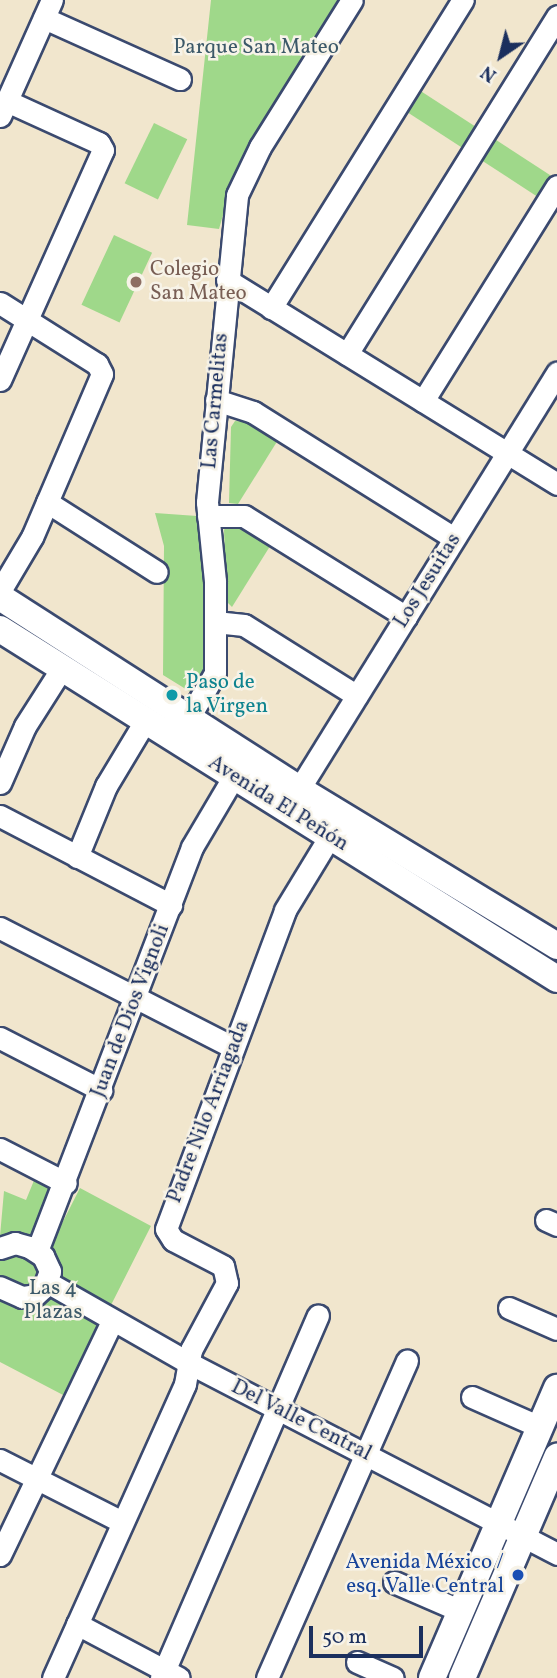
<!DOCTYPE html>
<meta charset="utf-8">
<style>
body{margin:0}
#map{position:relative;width:557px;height:1678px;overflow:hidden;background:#f1e6cd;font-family:Vollkorn,serif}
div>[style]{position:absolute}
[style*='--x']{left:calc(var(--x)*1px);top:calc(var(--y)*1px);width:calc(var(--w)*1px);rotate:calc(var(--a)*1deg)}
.green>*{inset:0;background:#9fd88a;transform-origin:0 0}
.roads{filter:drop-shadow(2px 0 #3b4a6f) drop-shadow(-2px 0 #3b4a6f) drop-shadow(0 2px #3b4a6f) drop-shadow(0 -2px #3b4a6f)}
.minor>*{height:21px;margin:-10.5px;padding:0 10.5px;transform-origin:10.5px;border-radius:10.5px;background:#fff}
.major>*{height:26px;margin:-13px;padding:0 13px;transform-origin:13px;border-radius:13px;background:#fff}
.dots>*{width:19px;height:19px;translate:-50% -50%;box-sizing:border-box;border:4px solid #f7f3e8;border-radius:50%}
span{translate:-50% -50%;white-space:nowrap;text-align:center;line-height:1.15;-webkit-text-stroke:5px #f7f3e8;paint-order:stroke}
.park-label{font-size:21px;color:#3c5969}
.education-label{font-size:21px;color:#785e54}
.left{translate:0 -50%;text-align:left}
.street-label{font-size:21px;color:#1b2f5e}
.culture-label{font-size:21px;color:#0d838f}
.transit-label{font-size:21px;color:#164399}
.right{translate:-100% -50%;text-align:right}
.north{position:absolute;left:466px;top:21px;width:70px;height:70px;-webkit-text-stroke:5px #f7f3e8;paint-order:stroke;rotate:215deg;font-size:19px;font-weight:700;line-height:28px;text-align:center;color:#1b2f5e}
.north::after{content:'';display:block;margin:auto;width:24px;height:32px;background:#1b2f5e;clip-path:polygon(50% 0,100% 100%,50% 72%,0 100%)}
.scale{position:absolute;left:309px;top:1626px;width:114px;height:32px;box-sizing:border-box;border:4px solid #1b2f5e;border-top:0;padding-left:9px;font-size:21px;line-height:24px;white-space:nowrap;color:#1b2f5e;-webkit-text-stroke:5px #f7f3e8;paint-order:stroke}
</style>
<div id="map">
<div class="green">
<div style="clip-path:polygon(211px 0,342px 0,233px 180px,219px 229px,187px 225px)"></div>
<div style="left:416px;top:88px;width:167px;height:25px;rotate:33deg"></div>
<div style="left:154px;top:123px;width:37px;height:67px;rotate:26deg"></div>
<div style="left:114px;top:235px;width:42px;height:77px;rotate:25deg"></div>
<div style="clip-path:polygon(235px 421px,249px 422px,278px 440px,238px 504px,229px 503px,231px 427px)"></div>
<div style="clip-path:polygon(155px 513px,197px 516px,204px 547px,208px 664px,197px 696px,163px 675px,164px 546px)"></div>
<div style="clip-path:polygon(228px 523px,243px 524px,272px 543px,232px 607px,227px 602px,224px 530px)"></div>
<div style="clip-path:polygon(35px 1178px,56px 1187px,33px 1241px,14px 1233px,0 1236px,4px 1191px,26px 1200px)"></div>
<div style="clip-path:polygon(80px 1188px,151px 1226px,65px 1396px,0 1362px,0 1238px,49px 1249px)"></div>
</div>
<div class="roads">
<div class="minor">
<div style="--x:44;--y:18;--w:149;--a:24.2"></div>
<div style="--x:0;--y:116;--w:127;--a:-65.9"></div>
<div style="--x:227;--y:280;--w:388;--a:31.7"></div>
<div style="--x:0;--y:303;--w:115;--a:32.2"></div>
<div style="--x:97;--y:364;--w:11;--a:63"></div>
<div style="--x:102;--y:374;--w:177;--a:113.2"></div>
<div style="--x:32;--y:537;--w:63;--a:120.7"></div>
<div style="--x:271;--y:308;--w:363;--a:-58.1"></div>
<div style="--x:347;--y:354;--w:398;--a:-58.1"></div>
<div style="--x:0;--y:380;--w:252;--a:-65.9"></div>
<div style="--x:103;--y:150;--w:8;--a:-120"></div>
<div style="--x:99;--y:143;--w:101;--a:-155.5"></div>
<div style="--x:216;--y:400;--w:39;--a:18"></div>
<div style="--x:253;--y:412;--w:237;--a:32.1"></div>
<div style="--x:423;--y:401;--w:253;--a:-58.1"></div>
<div style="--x:47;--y:502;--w:130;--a:32.5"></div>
<div style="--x:208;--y:516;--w:36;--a:0"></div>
<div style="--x:244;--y:516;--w:191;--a:31.9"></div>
<div style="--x:215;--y:622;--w:29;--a:6"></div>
<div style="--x:244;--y:625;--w:133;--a:32.1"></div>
<div style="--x:181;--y:731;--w:67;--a:-59.6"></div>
<div style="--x:215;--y:673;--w:92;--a:-90"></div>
<div style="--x:215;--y:581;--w:79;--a:-95.8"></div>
<div style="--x:207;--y:502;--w:308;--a:-84.4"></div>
<div style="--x:237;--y:195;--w:53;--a:-64.4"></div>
<div style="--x:260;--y:147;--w:173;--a:-58"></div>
<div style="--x:0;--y:783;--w:62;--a:-66.3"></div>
<div style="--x:25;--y:726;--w:69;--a:-57.5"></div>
<div style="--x:299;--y:789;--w:490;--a:-58.2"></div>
<div style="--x:0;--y:816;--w:193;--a:27.5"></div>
<div style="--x:77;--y:857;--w:77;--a:-67.8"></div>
<div style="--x:106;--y:786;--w:76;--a:-59"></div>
<div style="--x:0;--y:928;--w:262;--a:27.1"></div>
<div style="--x:0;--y:1038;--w:114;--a:27.2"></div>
<div style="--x:0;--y:1149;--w:74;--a:27.3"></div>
<div style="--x:546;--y:1220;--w:12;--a:24"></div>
<div style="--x:0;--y:1248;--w:16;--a:-18"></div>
<div style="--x:15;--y:1243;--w:15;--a:16"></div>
<div style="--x:29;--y:1247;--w:17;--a:33"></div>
<div style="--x:43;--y:1256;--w:17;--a:65"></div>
<div style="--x:50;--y:1271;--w:17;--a:111"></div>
<div style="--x:44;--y:1287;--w:12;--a:138"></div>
<div style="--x:35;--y:1295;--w:13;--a:171"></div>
<div style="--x:22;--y:1297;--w:24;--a:-156"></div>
<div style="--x:37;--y:1251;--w:433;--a:-69"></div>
<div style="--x:192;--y:847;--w:82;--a:-59.4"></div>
<div style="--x:47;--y:1282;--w:163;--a:29.7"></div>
<div style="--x:189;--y:1363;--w:415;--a:27.4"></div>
<div style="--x:509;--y:1308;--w:52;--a:23.6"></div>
<div style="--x:472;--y:1397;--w:74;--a:23.8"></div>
<div style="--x:0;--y:1460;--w:135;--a:26.9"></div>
<div style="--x:0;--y:1555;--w:259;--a:-64.4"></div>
<div style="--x:394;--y:1582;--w:73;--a:23.4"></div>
<div style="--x:77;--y:1624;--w:115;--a:27.9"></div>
<div style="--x:357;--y:1662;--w:39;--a:24"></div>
<div style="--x:53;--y:1678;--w:322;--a:-65.8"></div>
<div style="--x:185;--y:1384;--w:35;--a:-80"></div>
<div style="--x:191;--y:1350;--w:76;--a:-61.8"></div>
<div style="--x:227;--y:1283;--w:17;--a:-103"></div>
<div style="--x:223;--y:1266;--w:56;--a:-152.5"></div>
<div style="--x:173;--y:1240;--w:13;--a:-122"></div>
<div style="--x:166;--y:1229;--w:340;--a:-69.5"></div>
<div style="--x:285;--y:910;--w:87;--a:-58.7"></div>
<div style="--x:161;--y:1678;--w:395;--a:-66.6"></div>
<div style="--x:267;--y:1678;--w:347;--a:-66.2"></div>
</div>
<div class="major">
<div style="--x:0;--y:597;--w:355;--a:32.7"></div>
<div style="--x:299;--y:789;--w:302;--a:31.3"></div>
<div style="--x:0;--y:629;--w:658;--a:32.14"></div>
<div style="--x:432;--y:1678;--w:316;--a:-66.7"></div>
<div style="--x:462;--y:1678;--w:241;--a:-66.7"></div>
</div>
</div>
<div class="dots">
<div style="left:136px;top:282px;background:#8d6e63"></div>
<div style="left:172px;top:695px;background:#0f9aa8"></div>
<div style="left:518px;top:1575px;background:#1a4fb4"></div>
</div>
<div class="park-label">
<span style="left:256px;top:48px">Parque San Mateo</span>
<span style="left:53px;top:1301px">Las 4<br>Plazas</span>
</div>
<div class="education-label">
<span class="left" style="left:150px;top:282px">Colegio<br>San Mateo</span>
</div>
<div class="street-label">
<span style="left:216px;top:401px;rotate:-85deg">Las Carmelitas</span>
<span style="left:428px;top:581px;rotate:-58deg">Los Jesuitas</span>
<span style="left:278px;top:804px;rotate:32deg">Avenida El Peñón</span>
<span style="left:131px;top:1011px;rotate:-69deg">Juan de Dios Vignoli</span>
<span style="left:209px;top:1112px;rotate:-69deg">Padre Nilo Arriagada</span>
<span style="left:301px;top:1421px;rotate:27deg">Del Valle Central</span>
</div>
<div class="culture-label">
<span class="left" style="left:186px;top:695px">Paso de<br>la Virgen</span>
</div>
<div class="transit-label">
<span class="right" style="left:504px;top:1575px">Avenida México /<br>esq. Valle Central</span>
</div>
<div class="north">N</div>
<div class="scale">50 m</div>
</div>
